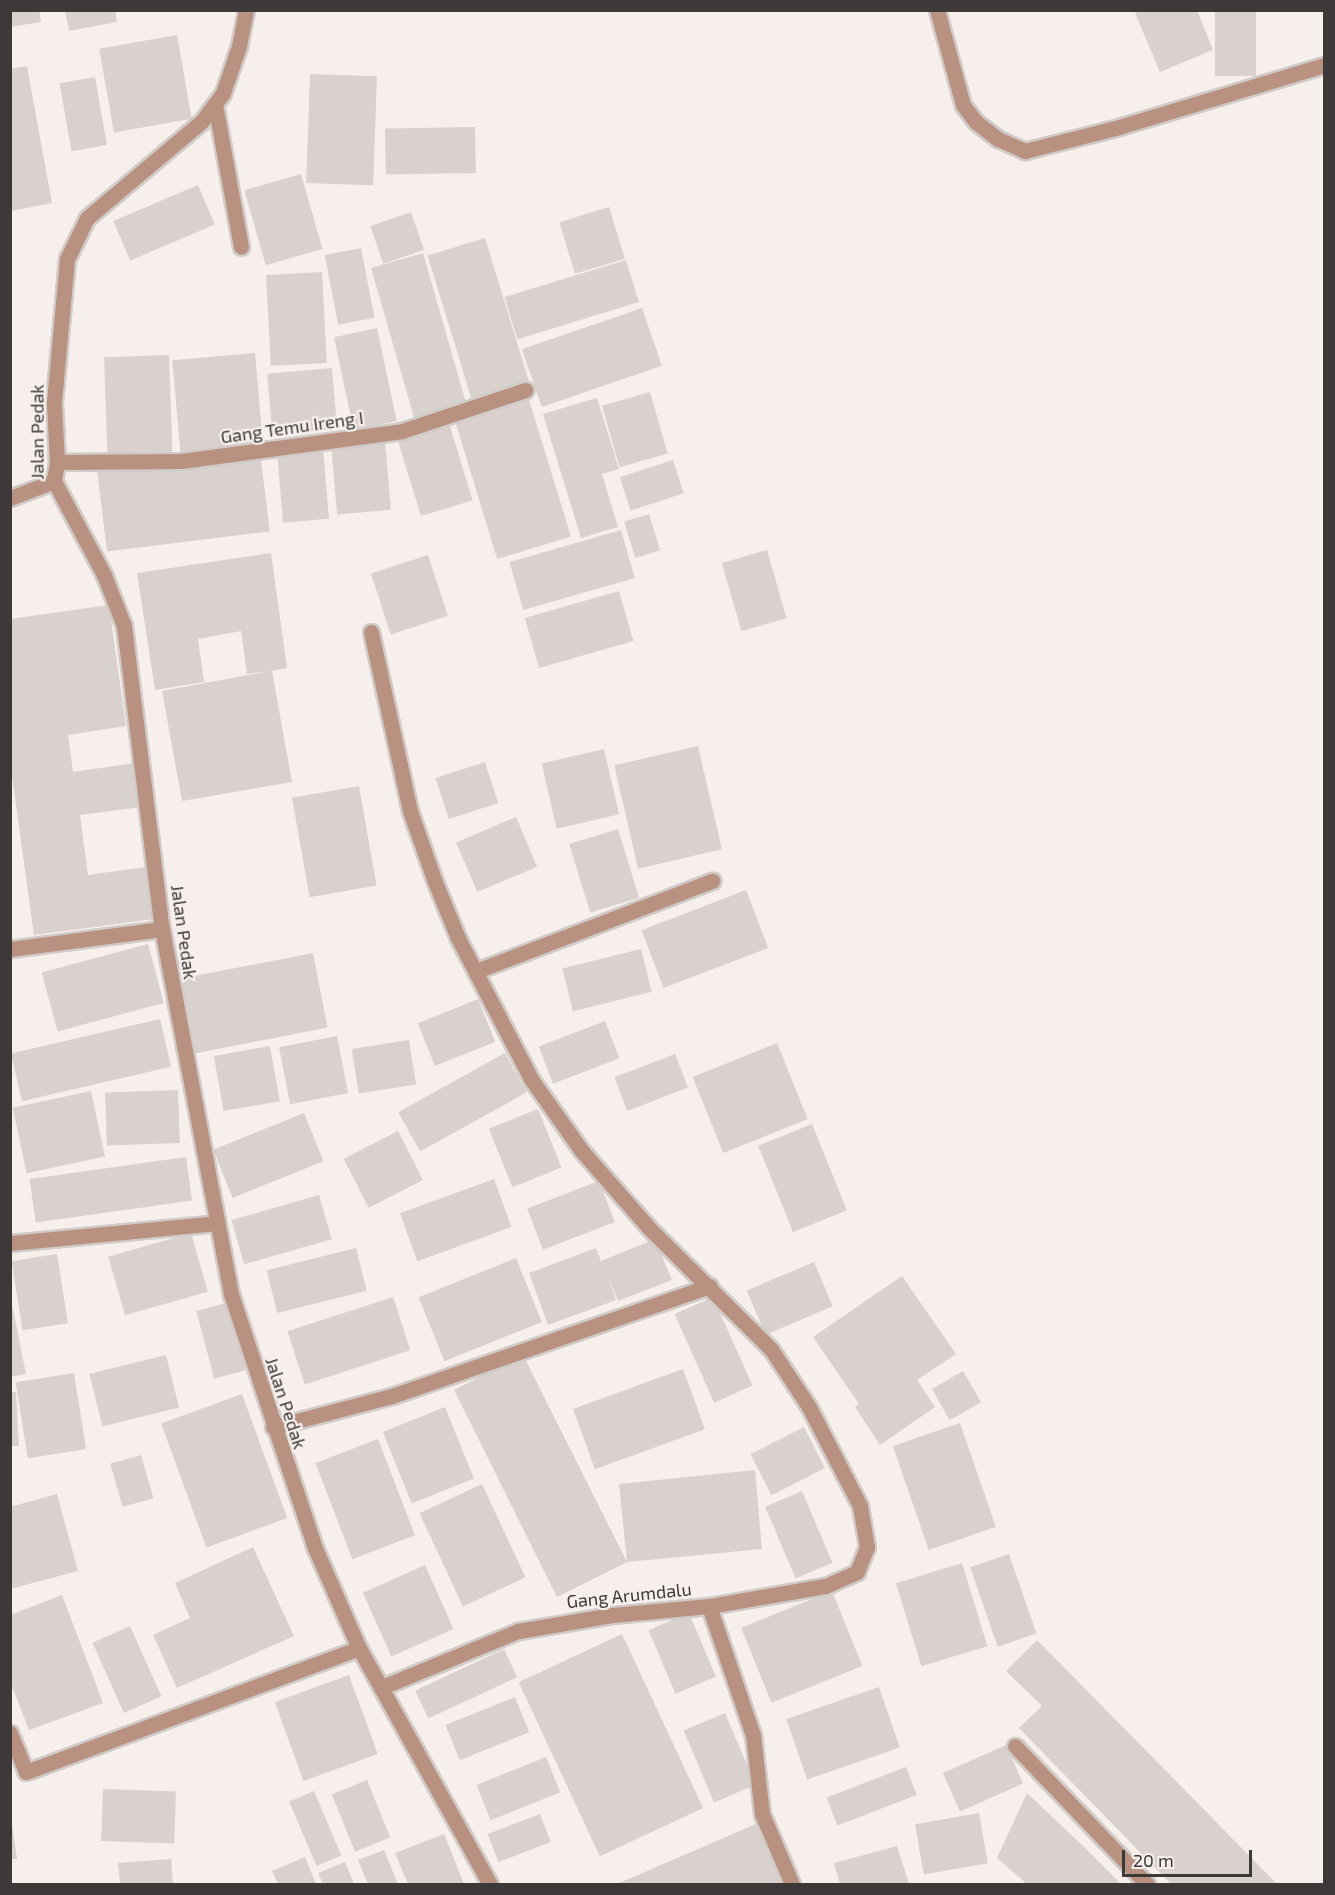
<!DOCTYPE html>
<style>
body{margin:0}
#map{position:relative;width:1335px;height:1895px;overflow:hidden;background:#f6efec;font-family:"Exo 2",sans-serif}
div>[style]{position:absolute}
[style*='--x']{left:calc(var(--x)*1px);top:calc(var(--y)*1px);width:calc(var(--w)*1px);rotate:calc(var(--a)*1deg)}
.building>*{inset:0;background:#d8d1ce;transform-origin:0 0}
.roads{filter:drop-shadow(2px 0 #d1cbc8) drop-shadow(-2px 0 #d1cbc8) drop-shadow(0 2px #d1cbc8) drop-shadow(0 -2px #d1cbc8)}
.minor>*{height:15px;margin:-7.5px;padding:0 7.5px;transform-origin:7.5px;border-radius:7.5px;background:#b89181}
span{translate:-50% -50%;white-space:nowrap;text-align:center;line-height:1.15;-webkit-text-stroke:4.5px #f6efec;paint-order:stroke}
.street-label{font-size:18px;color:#3c3938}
.frame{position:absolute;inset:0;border:12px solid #3c3938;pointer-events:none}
.scale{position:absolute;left:1122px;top:1850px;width:130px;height:27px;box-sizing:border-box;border:3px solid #3c3938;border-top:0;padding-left:8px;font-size:18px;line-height:21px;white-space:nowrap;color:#3c3938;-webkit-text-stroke:4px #f6efec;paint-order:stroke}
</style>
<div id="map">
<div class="building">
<div style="clip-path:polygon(10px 10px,39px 10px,41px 22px,10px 27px)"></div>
<div style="clip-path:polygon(65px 10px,115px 10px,117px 22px,69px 31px)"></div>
<div style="clip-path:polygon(1141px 10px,1197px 10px,1213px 50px,1160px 72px,1135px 13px)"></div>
<div style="left:1215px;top:10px;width:41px;height:66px"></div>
<div style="left:177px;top:35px;width:85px;height:79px;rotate:80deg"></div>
<div style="clip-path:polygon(27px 66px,52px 203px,11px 211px,10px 69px)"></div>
<div style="left:310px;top:74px;width:67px;height:109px;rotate:2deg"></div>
<div style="left:95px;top:77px;width:69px;height:36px;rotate:80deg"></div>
<div style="left:475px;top:127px;width:46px;height:90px;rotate:89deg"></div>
<div style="left:301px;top:174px;width:78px;height:59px;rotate:74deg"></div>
<div style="left:198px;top:185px;width:43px;height:92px;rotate:67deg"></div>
<div style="left:609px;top:207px;width:54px;height:52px;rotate:73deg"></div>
<div style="left:411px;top:212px;width:40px;height:43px;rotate:71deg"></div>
<div style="left:485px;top:238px;width:153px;height:60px;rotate:73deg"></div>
<div style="left:361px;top:248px;width:71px;height:37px;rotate:79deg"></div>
<div style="left:423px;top:253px;width:157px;height:54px;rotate:74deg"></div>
<div style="left:626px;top:260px;width:44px;height:127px;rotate:73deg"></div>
<div style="left:322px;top:272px;width:91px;height:56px;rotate:87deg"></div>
<div style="left:642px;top:308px;width:61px;height:127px;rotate:71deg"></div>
<div style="left:377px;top:328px;width:95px;height:44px;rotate:78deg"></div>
<div style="left:255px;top:353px;width:96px;height:83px;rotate:85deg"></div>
<div style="left:169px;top:355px;width:99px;height:65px;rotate:88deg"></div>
<div style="left:332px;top:368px;width:61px;height:65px;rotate:85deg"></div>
<div style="left:650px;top:392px;width:64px;height:50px;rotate:74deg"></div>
<div style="left:527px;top:393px;width:150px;height:77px;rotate:73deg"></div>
<div style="clip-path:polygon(597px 398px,619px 469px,602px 474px,618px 527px,581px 538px,543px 414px)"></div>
<div style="left:448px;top:420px;width:84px;height:54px;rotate:73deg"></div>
<div style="left:385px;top:442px;width:68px;height:54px;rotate:85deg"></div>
<div style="left:323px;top:450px;width:69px;height:46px;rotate:85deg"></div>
<div style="left:260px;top:452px;width:80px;height:164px;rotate:83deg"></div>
<div style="left:673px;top:460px;width:35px;height:56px;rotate:72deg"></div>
<div style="left:649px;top:514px;width:38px;height:26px;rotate:73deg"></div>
<div style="left:621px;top:530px;width:50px;height:116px;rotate:74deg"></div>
<div style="left:767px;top:550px;width:71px;height:47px;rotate:74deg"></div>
<div style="clip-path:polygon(271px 553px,287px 668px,272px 671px,292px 782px,182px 801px,162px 691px,270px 671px,247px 674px,241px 631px,198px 639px,204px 682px,155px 690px,137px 573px)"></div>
<div style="left:428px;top:555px;width:64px;height:60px;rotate:72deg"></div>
<div style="left:619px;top:591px;width:52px;height:98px;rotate:74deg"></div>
<div style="clip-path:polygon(109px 605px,126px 726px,68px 735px,73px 772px,135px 763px,142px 807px,80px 815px,88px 875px,146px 867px,154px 919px,34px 935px,10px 762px,10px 619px)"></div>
<div style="left:698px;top:746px;width:106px;height:86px;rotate:77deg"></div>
<div style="left:604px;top:749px;width:67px;height:64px;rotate:77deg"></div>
<div style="left:485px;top:762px;width:43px;height:52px;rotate:72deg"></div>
<div style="left:359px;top:786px;width:101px;height:68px;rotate:80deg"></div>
<div style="left:516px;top:817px;width:54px;height:65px;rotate:67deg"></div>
<div style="left:618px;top:829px;width:72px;height:51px;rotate:73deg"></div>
<div style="left:746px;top:890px;width:62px;height:112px;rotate:69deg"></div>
<div style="left:148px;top:944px;width:61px;height:110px;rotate:75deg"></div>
<div style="left:641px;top:949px;width:44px;height:81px;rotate:76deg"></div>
<div style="left:313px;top:953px;width:76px;height:134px;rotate:79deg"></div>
<div style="left:478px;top:999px;width:46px;height:65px;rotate:68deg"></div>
<div style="left:160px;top:1019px;width:49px;height:153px;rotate:77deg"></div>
<div style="left:605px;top:1021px;width:40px;height:71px;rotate:69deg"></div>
<div style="left:337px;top:1036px;width:58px;height:59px;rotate:79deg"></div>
<div style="left:409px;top:1040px;width:45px;height:58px;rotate:81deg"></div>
<div style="left:777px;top:1043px;width:82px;height:91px;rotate:68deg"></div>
<div style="left:270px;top:1046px;width:56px;height:57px;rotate:80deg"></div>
<div style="left:505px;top:1053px;width:45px;height:122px;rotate:61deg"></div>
<div style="left:675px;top:1054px;width:36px;height:65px;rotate:69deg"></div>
<div style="left:178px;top:1090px;width:53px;height:73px;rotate:88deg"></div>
<div style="left:91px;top:1091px;width:67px;height:80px;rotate:78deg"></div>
<div style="left:538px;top:1109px;width:63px;height:53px;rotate:68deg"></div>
<div style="left:304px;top:1113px;width:52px;height:98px;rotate:68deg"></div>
<div style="left:812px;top:1124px;width:93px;height:58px;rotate:68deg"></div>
<div style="left:398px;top:1131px;width:55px;height:61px;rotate:63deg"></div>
<div style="left:186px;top:1157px;width:44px;height:158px;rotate:82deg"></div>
<div style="left:494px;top:1179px;width:51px;height:100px;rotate:70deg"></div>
<div style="left:599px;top:1181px;width:44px;height:77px;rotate:69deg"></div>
<div style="left:319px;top:1195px;width:46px;height:91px;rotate:74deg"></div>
<div style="left:191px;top:1233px;width:61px;height:86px;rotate:74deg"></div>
<div style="clip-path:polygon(655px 1239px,672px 1280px,618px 1301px,607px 1274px,616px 1300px,548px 1325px,529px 1273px,596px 1248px,601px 1261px)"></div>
<div style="left:356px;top:1248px;width:44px;height:92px;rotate:76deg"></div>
<div style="left:57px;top:1254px;width:70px;height:46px;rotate:81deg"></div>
<div style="left:516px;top:1258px;width:69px;height:105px;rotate:68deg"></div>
<div style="left:814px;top:1262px;width:48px;height:73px;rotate:67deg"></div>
<div style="clip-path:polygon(902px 1276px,956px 1354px,917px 1380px,935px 1407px,880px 1445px,855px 1407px,859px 1404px,813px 1337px)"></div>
<div style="clip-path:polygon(10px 1294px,26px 1374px,10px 1377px)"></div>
<div style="left:393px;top:1297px;width:56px;height:111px;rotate:72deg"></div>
<div style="left:713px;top:1297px;width:97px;height:42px;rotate:66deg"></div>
<div style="left:230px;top:1302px;width:70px;height:35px;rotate:75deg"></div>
<div style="left:166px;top:1355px;width:54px;height:79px;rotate:76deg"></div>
<div style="clip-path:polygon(523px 1355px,627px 1562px,619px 1484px,755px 1470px,762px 1549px,627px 1562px,557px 1597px,454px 1390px)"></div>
<div style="left:683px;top:1369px;width:64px;height:117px;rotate:70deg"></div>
<div style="left:963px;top:1371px;width:36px;height:36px;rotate:60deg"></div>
<div style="left:74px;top:1373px;width:77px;height:59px;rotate:81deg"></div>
<div style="clip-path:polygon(10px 1392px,16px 1392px,19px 1446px,10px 1446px)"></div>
<div style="left:242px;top:1394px;width:132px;height:86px;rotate:70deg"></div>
<div style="left:445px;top:1407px;width:77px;height:67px;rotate:68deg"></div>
<div style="left:960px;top:1423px;width:110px;height:71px;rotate:71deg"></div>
<div style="left:804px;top:1427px;width:46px;height:60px;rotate:63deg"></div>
<div style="left:378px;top:1439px;width:103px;height:67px;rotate:69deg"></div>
<div style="left:141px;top:1455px;width:45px;height:32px;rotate:74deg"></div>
<div style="left:482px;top:1484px;width:103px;height:69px;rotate:65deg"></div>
<div style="left:802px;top:1491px;width:78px;height:40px;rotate:67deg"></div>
<div style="clip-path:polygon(57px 1494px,78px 1571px,10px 1589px,10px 1507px)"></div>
<div style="clip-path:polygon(253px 1547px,294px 1636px,177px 1688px,153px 1635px,190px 1618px,175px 1583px)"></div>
<div style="left:1009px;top:1554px;width:84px;height:41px;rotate:71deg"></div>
<div style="left:962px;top:1563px;width:87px;height:69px;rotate:73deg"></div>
<div style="left:425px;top:1565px;width:70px;height:68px;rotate:66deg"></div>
<div style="left:832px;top:1591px;width:81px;height:98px;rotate:68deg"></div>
<div style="clip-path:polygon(62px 1595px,103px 1703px,29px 1730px,10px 1681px,10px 1615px)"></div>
<div style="left:689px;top:1613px;width:69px;height:44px;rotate:67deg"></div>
<div style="left:130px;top:1626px;width:77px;height:41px;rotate:66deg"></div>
<div style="left:622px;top:1634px;width:192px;height:114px;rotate:65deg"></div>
<div style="clip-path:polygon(1037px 1640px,1173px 1778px,1277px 1884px,1171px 1884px,1019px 1728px,1042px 1706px,1006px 1671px)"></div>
<div style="left:504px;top:1649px;width:31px;height:98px;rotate:65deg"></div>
<div style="left:349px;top:1675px;width:84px;height:79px;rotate:70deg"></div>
<div style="left:879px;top:1687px;width:64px;height:98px;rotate:71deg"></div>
<div style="left:515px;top:1697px;width:38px;height:75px;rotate:68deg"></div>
<div style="left:725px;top:1713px;width:78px;height:45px;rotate:67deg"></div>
<div style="left:1006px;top:1745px;width:42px;height:69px;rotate:66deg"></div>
<div style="left:546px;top:1757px;width:38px;height:75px;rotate:68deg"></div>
<div style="left:906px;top:1767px;width:30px;height:85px;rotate:69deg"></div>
<div style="left:367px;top:1780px;width:62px;height:38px;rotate:68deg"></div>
<div style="left:103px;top:1789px;width:73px;height:52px;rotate:2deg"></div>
<div style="left:314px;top:1791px;width:70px;height:27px;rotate:67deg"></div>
<div style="clip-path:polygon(1027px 1793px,1084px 1847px,1121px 1884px,1027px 1884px,997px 1858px)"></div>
<div style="clip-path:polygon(10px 1810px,17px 1859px,10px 1859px)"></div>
<div style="left:979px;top:1813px;width:51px;height:65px;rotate:80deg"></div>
<div style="left:540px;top:1814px;width:30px;height:56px;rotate:69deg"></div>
<div style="clip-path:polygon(756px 1824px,783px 1884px,617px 1884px)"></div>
<div style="clip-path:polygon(444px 1834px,464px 1884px,408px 1884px,395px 1853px)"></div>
<div style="clip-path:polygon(897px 1846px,909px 1884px,840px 1884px,834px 1863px)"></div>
<div style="clip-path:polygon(384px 1850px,398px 1884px,368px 1884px,358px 1860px)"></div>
<div style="clip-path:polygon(305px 1857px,316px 1884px,278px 1884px,272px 1871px)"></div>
<div style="clip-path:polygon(171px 1859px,173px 1884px,120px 1884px,118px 1863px)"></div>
<div style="clip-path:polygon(345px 1862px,354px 1884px,323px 1884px,318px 1873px)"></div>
</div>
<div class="roads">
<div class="minor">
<div style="--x:246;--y:10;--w:37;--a:101"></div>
<div style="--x:239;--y:46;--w:50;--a:108.8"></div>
<div style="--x:223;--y:93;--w:36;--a:127"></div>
<div style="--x:201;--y:122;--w:149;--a:139.9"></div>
<div style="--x:87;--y:218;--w:46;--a:116"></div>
<div style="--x:67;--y:259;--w:145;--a:95.2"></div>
<div style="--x:54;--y:403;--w:59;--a:87.1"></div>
<div style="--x:57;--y:462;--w:19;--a:99"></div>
<div style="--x:54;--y:481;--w:106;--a:62"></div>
<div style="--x:104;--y:575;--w:55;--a:68.6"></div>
<div style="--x:124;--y:626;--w:305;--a:82.9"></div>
<div style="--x:162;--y:929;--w:371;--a:79.3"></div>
<div style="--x:231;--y:1294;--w:268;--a:71.7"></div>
<div style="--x:315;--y:1548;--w:109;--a:66.3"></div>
<div style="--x:359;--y:1648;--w:270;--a:61"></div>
<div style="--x:937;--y:10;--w:98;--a:74.7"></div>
<div style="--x:963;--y:105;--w:21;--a:53"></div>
<div style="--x:976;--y:122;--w:28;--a:38"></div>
<div style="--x:998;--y:139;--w:30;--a:24"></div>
<div style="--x:1025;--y:151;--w:97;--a:-14.3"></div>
<div style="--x:1119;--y:127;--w:214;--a:-16.8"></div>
<div style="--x:215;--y:104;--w:145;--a:79.7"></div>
<div style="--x:57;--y:462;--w:124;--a:-0.5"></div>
<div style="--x:181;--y:461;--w:223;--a:-7.7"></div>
<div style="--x:402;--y:431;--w:130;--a:-18.4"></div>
<div style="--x:10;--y:498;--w:47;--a:-21.1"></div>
<div style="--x:371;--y:632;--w:183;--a:77.7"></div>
<div style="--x:410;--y:811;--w:75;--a:70.6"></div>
<div style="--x:435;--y:882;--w:61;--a:67.7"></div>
<div style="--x:458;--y:938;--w:159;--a:62.6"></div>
<div style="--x:531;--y:1079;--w:87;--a:54.8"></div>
<div style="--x:581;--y:1150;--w:103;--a:48.9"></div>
<div style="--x:649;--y:1228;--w:172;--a:44.8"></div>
<div style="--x:771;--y:1349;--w:69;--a:56.8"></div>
<div style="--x:809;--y:1407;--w:111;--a:62.7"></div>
<div style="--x:860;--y:1506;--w:42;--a:80.3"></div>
<div style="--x:867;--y:1547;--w:27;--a:112"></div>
<div style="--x:857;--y:1572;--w:35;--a:156"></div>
<div style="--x:825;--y:1586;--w:118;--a:170.2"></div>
<div style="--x:709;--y:1606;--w:97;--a:174.7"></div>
<div style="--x:612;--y:1615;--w:95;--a:170.3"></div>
<div style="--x:518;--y:1631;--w:147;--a:157.6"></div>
<div style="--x:10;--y:949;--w:153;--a:-7.5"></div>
<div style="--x:476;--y:971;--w:253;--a:-20.9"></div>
<div style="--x:10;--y:1243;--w:208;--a:-5.5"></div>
<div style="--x:273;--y:1427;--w:123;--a:-14.6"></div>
<div style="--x:392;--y:1396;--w:336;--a:-19.1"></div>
<div style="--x:709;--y:1606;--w:136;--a:71.2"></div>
<div style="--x:753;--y:1735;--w:80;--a:83.5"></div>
<div style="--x:762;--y:1814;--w:76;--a:66.8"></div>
<div style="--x:10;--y:1733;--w:42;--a:67.7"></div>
<div style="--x:26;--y:1772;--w:355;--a:-20.4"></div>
<div style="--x:1015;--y:1746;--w:191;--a:46.3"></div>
</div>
</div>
<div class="street-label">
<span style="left:292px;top:427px;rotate:-8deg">Gang Temu Ireng I</span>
<span style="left:37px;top:432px;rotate:-90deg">Jalan Pedak</span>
<span style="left:184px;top:932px;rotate:82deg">Jalan Pedak</span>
<span style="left:286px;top:1403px;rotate:72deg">Jalan Pedak</span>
<span style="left:629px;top:1595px;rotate:-6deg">Gang Arumdalu</span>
</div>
<div class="frame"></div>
<div class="scale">20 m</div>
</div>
